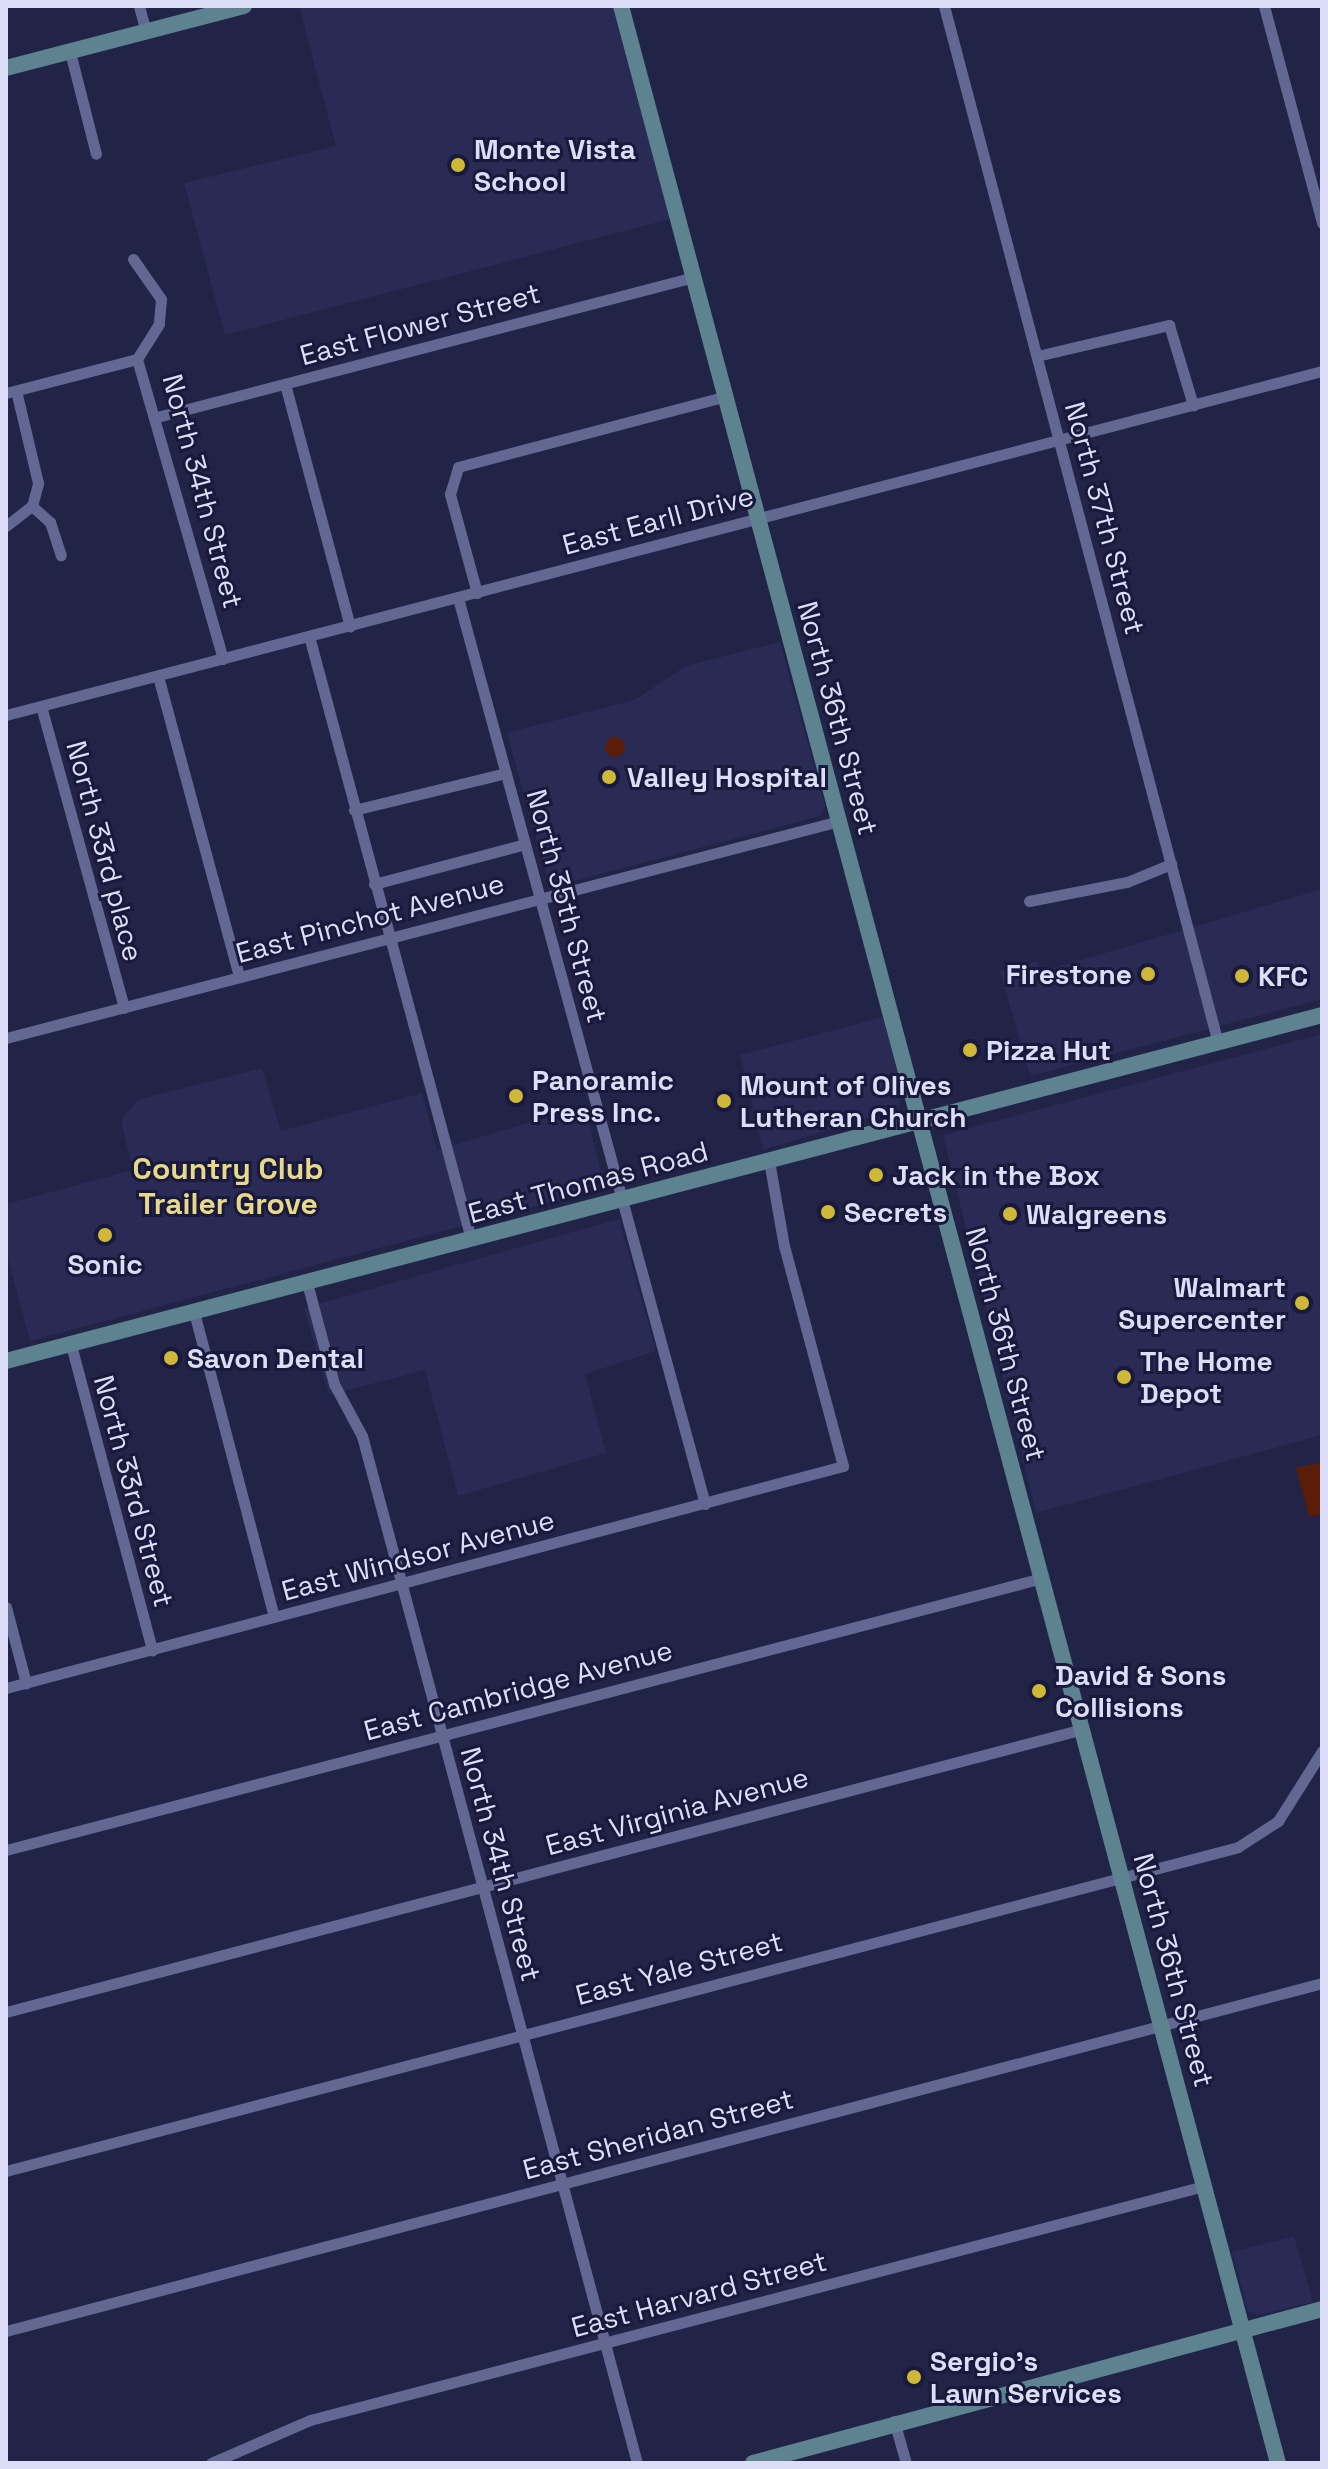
<!DOCTYPE html>
<style>
body{margin:0}
#map{position:relative;width:1328px;height:2469px;overflow:hidden;background:#212347;font-family:"Space Grotesk",sans-serif}
div>[style]{position:absolute}
[style*='--x']{left:calc(var(--x)*1px);top:calc(var(--y)*1px);width:calc(var(--w)*1px);rotate:calc(var(--a)*1deg)}
.built>*{inset:0;background:#292b55}
.green>*{inset:0;background:#5a1d07}
.round{border-radius:50%}
.street>*{height:11px;margin:-5.5px;padding:0 5.5px;transform-origin:5.5px;border-radius:5.5px;background:#636892}
.secondary>*{height:16px;margin:-8px;padding:0 8px;transform-origin:8px;border-radius:8px;background:#5d8390}
.dots>*{width:22px;height:22px;translate:-50% -50%;box-sizing:border-box;border:4px solid #18193c;border-radius:50%}
span{translate:-50% -50%;white-space:nowrap;text-align:center;line-height:1.15;-webkit-text-stroke:6px #18193c;paint-order:stroke}
.poi-label{font-size:28px;color:#dbdef6;font-weight:700}
.left{translate:0 -50%;text-align:left}
.right{translate:-100% -50%;text-align:right}
.street-label{font-size:28px;color:#dbdef6}
.neighbourhood-label{font-size:30px;color:#e7d88a;font-weight:700}
.frame{position:absolute;inset:0;border:8px solid #dbdef6;pointer-events:none}
</style>
<div id="map">
<div class="built">
<div style="clip-path:polygon(299px 6px,612px 6px,670px 219px,225px 335px,184px 183px,336px 146px)"></div>
<div style="clip-path:polygon(780px 642px,825px 806px,821px 816px,559px 885px,548px 881px,507px 733px,634px 700px,686px 666px)"></div>
<div style="clip-path:polygon(1322px 889px,1322px 999px,1030px 1076px,1000px 971px,1038px 961px,1041px 972px)"></div>
<div style="clip-path:polygon(883px 1017px,903px 1093px,898px 1109px,763px 1150px,740px 1055px)"></div>
<div style="clip-path:polygon(1322px 1034px,1322px 1435px,1036px 1513px,943px 1135px)"></div>
<div style="clip-path:polygon(262px 1068px,281px 1131px,422px 1093px,437px 1150px,585px 1106px,605px 1188px,30px 1341px,6px 1252px,6px 1204px,133px 1170px,121px 1121px,137px 1100px)"></div>
<div style="clip-path:polygon(619px 1219px,656px 1351px,585px 1374px,606px 1453px,458px 1496px,425px 1370px,329px 1395px,304px 1308px)"></div>
<div style="clip-path:polygon(1294px 2236px,1313px 2302px,1257px 2315px,1248px 2311px,1232px 2252px)"></div>
</div>
<div class="green">
<div class="round" style="left:605px;top:737px;width:20px;height:20px"></div>
<div style="clip-path:polygon(1322px 1462px,1322px 1514px,1309px 1517px,1296px 1468px)"></div>
</div>
<div class="street">
<div style="--x:139;--y:6;--w:27;--a:75"></div>
<div style="--x:944;--y:6;--w:1073;--a:75.2"></div>
<div style="--x:1264;--y:6;--w:225;--a:75"></div>
<div style="--x:70;--y:52;--w:105;--a:75.7"></div>
<div style="--x:133;--y:259;--w:49;--a:55"></div>
<div style="--x:161;--y:299;--w:25;--a:95"></div>
<div style="--x:159;--y:324;--w:41;--a:122.2"></div>
<div style="--x:1037;--y:356;--w:136;--a:-13.2"></div>
<div style="--x:1169;--y:325;--w:84;--a:73.3"></div>
<div style="--x:137;--y:359;--w:312;--a:74"></div>
<div style="--x:285;--y:384;--w:251;--a:75"></div>
<div style="--x:6;--y:393;--w:135;--a:-14.5"></div>
<div style="--x:157;--y:417;--w:555;--a:-14.61"></div>
<div style="--x:32;--y:506;--w:24;--a:42"></div>
<div style="--x:50;--y:522;--w:35;--a:72"></div>
<div style="--x:6;--y:526;--w:33;--a:-38"></div>
<div style="--x:32;--y:506;--w:24;--a:-75"></div>
<div style="--x:38;--y:483;--w:95;--a:-103.4"></div>
<div style="--x:477;--y:593;--w:103;--a:-105.3"></div>
<div style="--x:450;--y:494;--w:28;--a:-73"></div>
<div style="--x:458;--y:467;--w:277;--a:-14.8"></div>
<div style="--x:458;--y:598;--w:939;--a:74.75"></div>
<div style="--x:309;--y:636;--w:624;--a:74.96"></div>
<div style="--x:158;--y:676;--w:312;--a:74.9"></div>
<div style="--x:41;--y:706;--w:313;--a:74.6"></div>
<div style="--x:6;--y:715;--w:1360;--a:-14.65"></div>
<div style="--x:354;--y:810;--w:156;--a:-13.7"></div>
<div style="--x:374;--y:884;--w:156;--a:-14.8"></div>
<div style="--x:1029;--y:901;--w:100;--a:-11"></div>
<div style="--x:1127;--y:882;--w:48;--a:-22.2"></div>
<div style="--x:6;--y:1038;--w:861;--a:-14.6"></div>
<div style="--x:307;--y:1283;--w:105;--a:75"></div>
<div style="--x:334;--y:1384;--w:59;--a:61.7"></div>
<div style="--x:362;--y:1436;--w:1063;--a:75.01"></div>
<div style="--x:194;--y:1312;--w:315;--a:75.3"></div>
<div style="--x:71;--y:1345;--w:316;--a:75.1"></div>
<div style="--x:6;--y:1607;--w:79;--a:75.3"></div>
<div style="--x:6;--y:1688;--w:866;--a:-14.85"></div>
<div style="--x:843;--y:1466;--w:228;--a:-105"></div>
<div style="--x:784;--y:1246;--w:86;--a:-100"></div>
<div style="--x:6;--y:1850;--w:1071;--a:-14.71"></div>
<div style="--x:6;--y:2012;--w:1114;--a:-14.72"></div>
<div style="--x:6;--y:2171;--w:1274;--a:-14.73"></div>
<div style="--x:1238;--y:1847;--w:48;--a:-33"></div>
<div style="--x:1278;--y:1821;--w:83;--a:-57.8"></div>
<div style="--x:6;--y:2331;--w:1361;--a:-14.81"></div>
<div style="--x:894;--y:2421;--w:44;--a:74.1"></div>
<div style="--x:211;--y:2463;--w:108;--a:-23.5"></div>
<div style="--x:310;--y:2420;--w:924;--a:-14.67"></div>
</div>
<div class="secondary">
<div style="--x:621;--y:6;--w:2543;--a:75.03"></div>
<div style="--x:6;--y:68;--w:246;--a:-14.6"></div>
<div style="--x:6;--y:1361;--w:1361;--a:-14.73"></div>
<div style="--x:753;--y:2463;--w:589;--a:-15.14"></div>
</div>
<div class="dots">
<div style="left:458px;top:165px;background:#cfb837"></div>
<div style="left:609px;top:777px;background:#cfb837"></div>
<div style="left:1148px;top:974px;background:#cfb837"></div>
<div style="left:1242px;top:976px;background:#cfb837"></div>
<div style="left:970px;top:1050px;background:#cfb837"></div>
<div style="left:516px;top:1096px;background:#cfb837"></div>
<div style="left:724px;top:1101px;background:#cfb837"></div>
<div style="left:876px;top:1175px;background:#cfb837"></div>
<div style="left:828px;top:1212px;background:#cfb837"></div>
<div style="left:1010px;top:1214px;background:#cfb837"></div>
<div style="left:105px;top:1235px;background:#cfb837"></div>
<div style="left:1302px;top:1303px;background:#cfb837"></div>
<div style="left:171px;top:1358px;background:#cfb837"></div>
<div style="left:1124px;top:1377px;background:#cfb837"></div>
<div style="left:1039px;top:1691px;background:#cfb837"></div>
<div style="left:914px;top:2377px;background:#cfb837"></div>
</div>
<div class="poi-label">
<span class="left" style="left:474px;top:165px">Monte Vista<br>School</span>
<span class="left" style="left:627px;top:777px">Valley Hospital</span>
<span class="right" style="left:1132px;top:974px">Firestone</span>
<span class="left" style="left:1258px;top:976px">KFC</span>
<span class="left" style="left:986px;top:1050px">Pizza Hut</span>
<span class="left" style="left:532px;top:1096px">Panoramic<br>Press Inc.</span>
<span class="left" style="left:740px;top:1101px">Mount of Olives<br>Lutheran Church</span>
<span class="left" style="left:892px;top:1175px">Jack in the Box</span>
<span class="left" style="left:844px;top:1212px">Secrets</span>
<span class="left" style="left:1026px;top:1214px">Walgreens</span>
<span style="left:105px;top:1264px">Sonic</span>
<span class="right" style="left:1286px;top:1303px">Walmart<br>Supercenter</span>
<span class="left" style="left:187px;top:1358px">Savon Dental</span>
<span class="left" style="left:1140px;top:1377px">The Home<br>Depot</span>
<span class="left" style="left:1055px;top:1691px">David &amp; Sons<br>Collisions</span>
<span class="left" style="left:930px;top:2377px">Sergio's<br>Lawn Services</span>
</div>
<div class="street-label">
<span style="left:420px;top:324px;rotate:-15deg">East Flower Street</span>
<span style="left:203px;top:491px;rotate:75deg">North 34th Street</span>
<span style="left:1105px;top:518px;rotate:75deg">North 37th Street</span>
<span style="left:658px;top:520px;rotate:-15deg">East Earll Drive</span>
<span style="left:838px;top:718px;rotate:75deg">North 36th Street</span>
<span style="left:105px;top:851px;rotate:75deg">North 33rd place</span>
<span style="left:567px;top:906px;rotate:75deg">North 35th Street</span>
<span style="left:370px;top:918px;rotate:-15deg">East Pinchot Avenue</span>
<span style="left:588px;top:1182px;rotate:-15deg">East Thomas Road</span>
<span style="left:1006px;top:1344px;rotate:75deg">North 36th Street</span>
<span style="left:134px;top:1491px;rotate:75deg">North 33rd Street</span>
<span style="left:418px;top:1555px;rotate:-15deg">East Windsor Avenue</span>
<span style="left:518px;top:1690px;rotate:-15deg">East Cambridge Avenue</span>
<span style="left:677px;top:1811px;rotate:-15deg">East Virginia Avenue</span>
<span style="left:501px;top:1864px;rotate:75deg">North 34th Street</span>
<span style="left:679px;top:1968px;rotate:-15deg">East Yale Street</span>
<span style="left:1174px;top:1970px;rotate:75deg">North 36th Street</span>
<span style="left:658px;top:2134px;rotate:-15deg">East Sheridan Street</span>
<span style="left:699px;top:2294px;rotate:-15deg">East Harvard Street</span>
</div>
<div class="neighbourhood-label">
<span style="left:228px;top:1186px">Country Club<br>Trailer Grove</span>
</div>
<div class="frame"></div>
</div>
